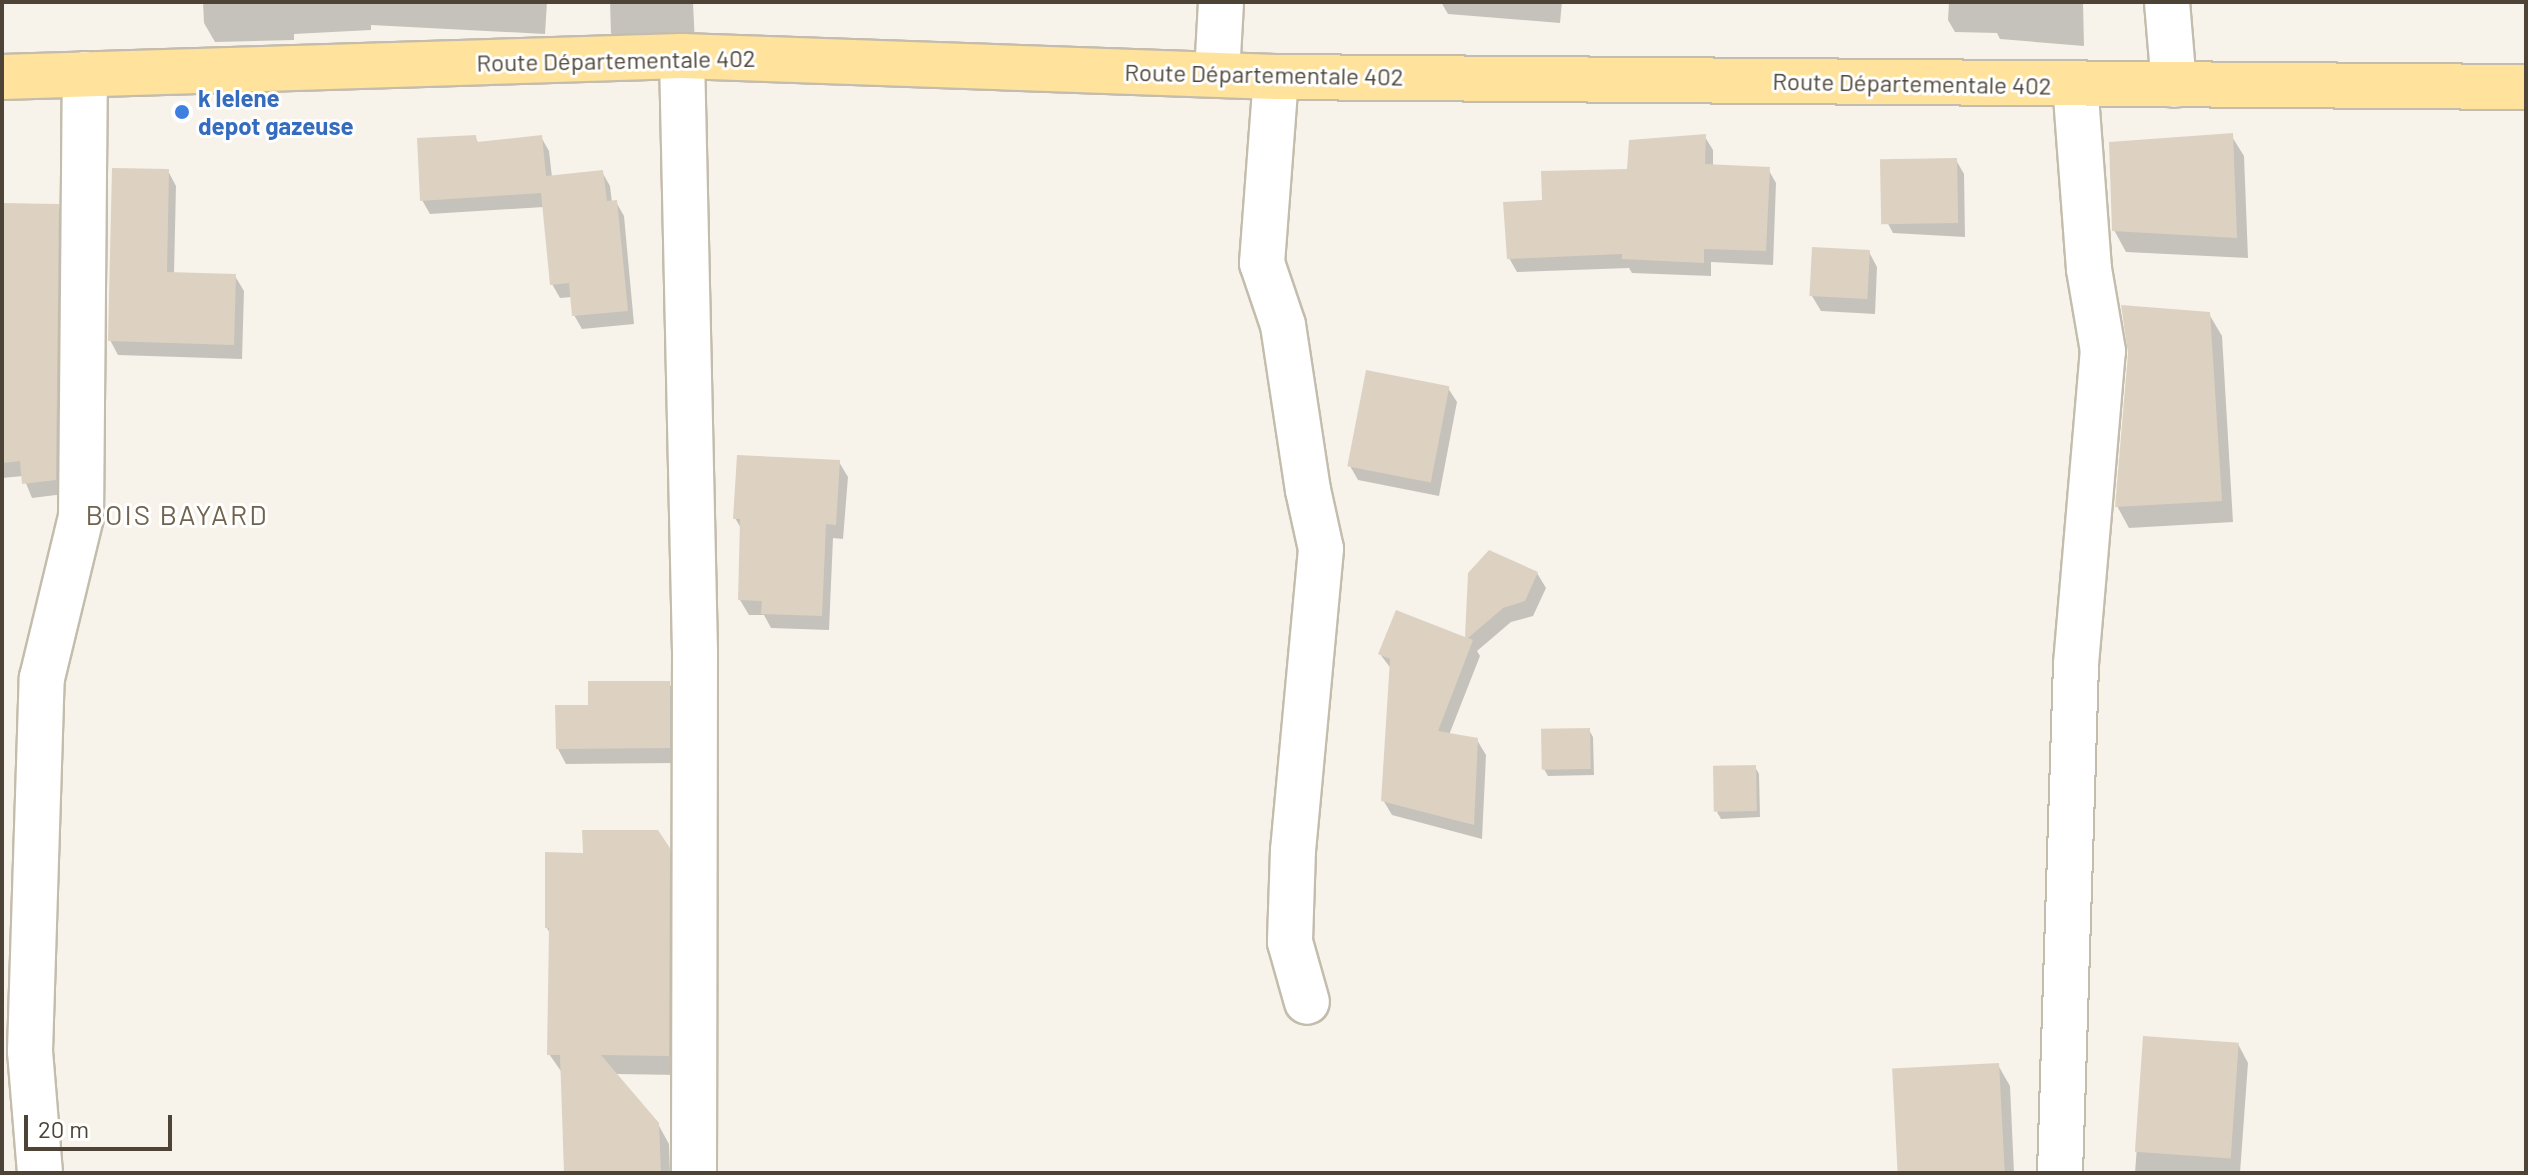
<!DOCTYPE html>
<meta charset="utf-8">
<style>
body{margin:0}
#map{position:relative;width:2528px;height:1175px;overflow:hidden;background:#f7f3eb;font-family:Barlow,sans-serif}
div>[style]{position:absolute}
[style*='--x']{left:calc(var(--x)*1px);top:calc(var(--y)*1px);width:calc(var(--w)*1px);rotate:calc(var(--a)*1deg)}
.shadow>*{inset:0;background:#0003}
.building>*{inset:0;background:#ddd2c2;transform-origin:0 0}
.roads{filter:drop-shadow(2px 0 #c4bcac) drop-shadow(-2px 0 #c4bcac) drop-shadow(0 2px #c4bcac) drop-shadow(0 -2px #c4bcac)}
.minor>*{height:44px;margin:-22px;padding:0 22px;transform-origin:22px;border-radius:22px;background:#fff}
.major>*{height:44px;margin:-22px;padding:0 22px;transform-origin:22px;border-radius:22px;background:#ffe39c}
.dots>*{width:22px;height:22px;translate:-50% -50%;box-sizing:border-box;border:4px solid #fff;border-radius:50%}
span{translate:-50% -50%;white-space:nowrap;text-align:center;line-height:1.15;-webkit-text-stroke:6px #fff;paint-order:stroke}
.street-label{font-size:24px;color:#4d4437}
.shop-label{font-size:24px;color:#366cbe;font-weight:700}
.left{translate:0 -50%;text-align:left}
.quarter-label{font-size:28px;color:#71634d;letter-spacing:2px}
.frame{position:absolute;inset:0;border:4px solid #4d4437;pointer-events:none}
.scale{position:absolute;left:24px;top:1115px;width:148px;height:36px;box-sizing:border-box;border:4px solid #4d4437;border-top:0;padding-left:10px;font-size:24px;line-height:28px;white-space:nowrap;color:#4d4437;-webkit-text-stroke:6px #fff;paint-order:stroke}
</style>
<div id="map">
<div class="shadow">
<div style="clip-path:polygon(203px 2px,547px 2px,545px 34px,371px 25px,371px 30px,294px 34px,294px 40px,215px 42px,204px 23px)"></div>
<div style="clip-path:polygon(610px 2px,693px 2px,695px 45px,619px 47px,611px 33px)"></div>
<div style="clip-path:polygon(1441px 2px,1562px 2px,1560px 23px,1448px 14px)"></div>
<div style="clip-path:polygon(1949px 2px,2083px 2px,2084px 46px,2000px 39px,1997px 33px,1955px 32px,1948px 20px)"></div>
<div style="clip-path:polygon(2231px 135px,2244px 156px,2248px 258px,2126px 252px,2114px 230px)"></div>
<div style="clip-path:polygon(475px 137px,479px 144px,541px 137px,549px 151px,552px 177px,602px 172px,610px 186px,612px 203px,616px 202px,624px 216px,634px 324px,582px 329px,574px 315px,572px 297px,560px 298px,552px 284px,544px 207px,430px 214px,422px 200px)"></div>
<div style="clip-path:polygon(1705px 137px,1713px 150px,1713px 167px,1768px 169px,1776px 183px,1773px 265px,1711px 262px,1711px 276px,1632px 273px,1629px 268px,1517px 272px,1509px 258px,1544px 202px,1629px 171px)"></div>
<div style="clip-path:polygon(1956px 160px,1964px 174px,1965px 237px,1893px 233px,1885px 218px)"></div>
<div style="clip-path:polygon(168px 171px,176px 186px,174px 274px,235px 276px,244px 291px,242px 359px,118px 355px,110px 340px)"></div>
<div style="clip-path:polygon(2px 205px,58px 206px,66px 221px,64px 494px,32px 498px,23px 476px,2px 478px)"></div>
<div style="clip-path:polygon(1869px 252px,1877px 267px,1875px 314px,1821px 311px,1812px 296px)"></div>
<div style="clip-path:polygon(2209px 314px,2222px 336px,2233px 522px,2129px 528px,2117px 506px,2130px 353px)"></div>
<div style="clip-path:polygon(1448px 388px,1457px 402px,1439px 496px,1358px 480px,1350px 466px)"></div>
<div style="clip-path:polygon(839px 462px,848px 477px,843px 539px,833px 538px,829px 630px,771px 628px,764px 615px,749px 615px,740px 600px,742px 530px,735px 518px)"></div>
<div style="clip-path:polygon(1537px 573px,1546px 588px,1533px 616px,1511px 622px,1477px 651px,1480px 656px,1449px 735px,1477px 740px,1486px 755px,1482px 839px,1392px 815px,1383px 800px,1392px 670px,1380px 654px,1466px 639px)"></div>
<div style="clip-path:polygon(669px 683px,677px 697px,677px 763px,566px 764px,558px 749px,590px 707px)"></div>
<div style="clip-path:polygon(1589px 730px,1593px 737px,1594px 775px,1548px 776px,1544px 769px)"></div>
<div style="clip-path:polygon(1755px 767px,1759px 774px,1760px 817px,1721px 819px,1717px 812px)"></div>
<div style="clip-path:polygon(668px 849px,680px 869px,679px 1075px,615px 1074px,658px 1124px,669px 1144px,670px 1173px,566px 1173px,563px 1074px,549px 1054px,551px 935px,547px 928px,585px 855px)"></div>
<div style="clip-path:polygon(2145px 1038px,2238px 1044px,2248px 1063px,2240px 1173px,2135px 1173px)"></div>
<div style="clip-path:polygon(1998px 1065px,2010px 1086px,2014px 1173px,1898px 1173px)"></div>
</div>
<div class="building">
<div style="clip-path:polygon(2233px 133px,2237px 238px,2112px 231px,2109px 142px)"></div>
<div style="clip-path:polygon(1706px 134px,1705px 164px,1770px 167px,1766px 251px,1704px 249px,1704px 263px,1622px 259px,1622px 254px,1507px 259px,1503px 202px,1542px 200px,1541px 171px,1627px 169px,1629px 140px)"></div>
<div style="clip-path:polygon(476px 135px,477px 142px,542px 135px,546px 176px,603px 170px,607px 201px,617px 200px,628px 311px,572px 316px,569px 283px,550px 285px,541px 193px,420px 201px,417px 138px)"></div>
<div style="left:1957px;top:158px;width:65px;height:77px;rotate:89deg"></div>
<div style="clip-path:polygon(112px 168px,169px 169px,167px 272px,236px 274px,234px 345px,108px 341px)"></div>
<div style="clip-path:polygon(2px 203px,59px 204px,56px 480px,22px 484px,20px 461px,2px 463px)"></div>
<div style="left:1812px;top:247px;width:58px;height:49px;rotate:3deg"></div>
<div style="clip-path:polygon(2121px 305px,2210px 312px,2222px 501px,2115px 507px,2128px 353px)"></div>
<div style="left:1366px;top:370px;width:85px;height:98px;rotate:11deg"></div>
<div style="clip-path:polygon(737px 455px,840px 460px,836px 525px,826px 524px,822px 616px,761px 614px,762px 601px,738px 600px,740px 519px,733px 519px)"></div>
<div style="clip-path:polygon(1489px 550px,1538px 572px,1525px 601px,1503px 608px,1468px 638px,1473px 640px,1438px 731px,1478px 738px,1474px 825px,1381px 801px,1390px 659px,1378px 654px,1396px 610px,1465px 637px,1468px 573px)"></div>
<div style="clip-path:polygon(588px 681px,670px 681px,670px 748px,556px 749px,555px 705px,588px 705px)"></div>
<div style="left:1590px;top:728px;width:41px;height:49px;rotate:89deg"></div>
<div style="left:1756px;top:765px;width:46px;height:43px;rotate:89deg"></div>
<div style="clip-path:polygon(582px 830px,658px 830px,670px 848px,669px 1056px,601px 1055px,659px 1123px,661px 1173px,564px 1173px,560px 1055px,547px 1055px,549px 928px,545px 928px,545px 852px,583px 853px)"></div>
<div style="left:2143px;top:1036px;width:96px;height:116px;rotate:4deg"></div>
<div style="left:1999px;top:1063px;width:110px;height:107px;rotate:87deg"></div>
</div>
<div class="roads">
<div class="minor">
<div style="--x:2167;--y:2;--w:83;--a:85.2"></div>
<div style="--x:682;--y:56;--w:596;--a:88.75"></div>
<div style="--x:695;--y:652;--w:521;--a:90.11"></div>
<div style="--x:1217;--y:74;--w:72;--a:-86.8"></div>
<div style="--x:1276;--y:77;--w:187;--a:94.3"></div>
<div style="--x:1262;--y:263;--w:65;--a:71.3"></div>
<div style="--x:1283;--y:325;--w:167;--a:81.4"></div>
<div style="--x:1308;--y:490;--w:60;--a:77.6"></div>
<div style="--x:1321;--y:549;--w:302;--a:95.3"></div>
<div style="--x:1293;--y:850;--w:92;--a:91.9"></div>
<div style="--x:1290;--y:942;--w:62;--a:74.2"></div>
<div style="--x:40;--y:1173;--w:122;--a:-94.7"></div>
<div style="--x:30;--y:1051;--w:373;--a:-88.2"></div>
<div style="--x:42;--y:678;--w:166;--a:-76.4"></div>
<div style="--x:81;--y:517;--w:443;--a:-89.5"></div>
<div style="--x:2060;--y:1173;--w:509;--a:-88.2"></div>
<div style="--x:2076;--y:664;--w:314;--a:-85.1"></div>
<div style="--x:2103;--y:351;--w:83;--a:-99.7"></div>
<div style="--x:2089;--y:269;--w:186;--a:-94.3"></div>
</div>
<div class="major">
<div style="--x:2;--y:77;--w:680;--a:-1.77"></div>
<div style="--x:682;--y:56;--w:594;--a:2.02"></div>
<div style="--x:1276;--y:77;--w:1250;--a:0.46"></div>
</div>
</div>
<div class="dots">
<div style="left:182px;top:112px;background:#3f7fe0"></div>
</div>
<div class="street-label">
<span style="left:616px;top:60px;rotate:-1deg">Route Départementale 402</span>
<span style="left:1264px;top:74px;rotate:1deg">Route Départementale 402</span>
<span style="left:1912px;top:83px;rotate:1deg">Route Départementale 402</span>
</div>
<div class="shop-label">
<span class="left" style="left:198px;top:112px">k lelene<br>depot gazeuse</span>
</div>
<div class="quarter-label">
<span style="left:177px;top:514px">BOIS BAYARD</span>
</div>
<div class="frame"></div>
<div class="scale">20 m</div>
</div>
